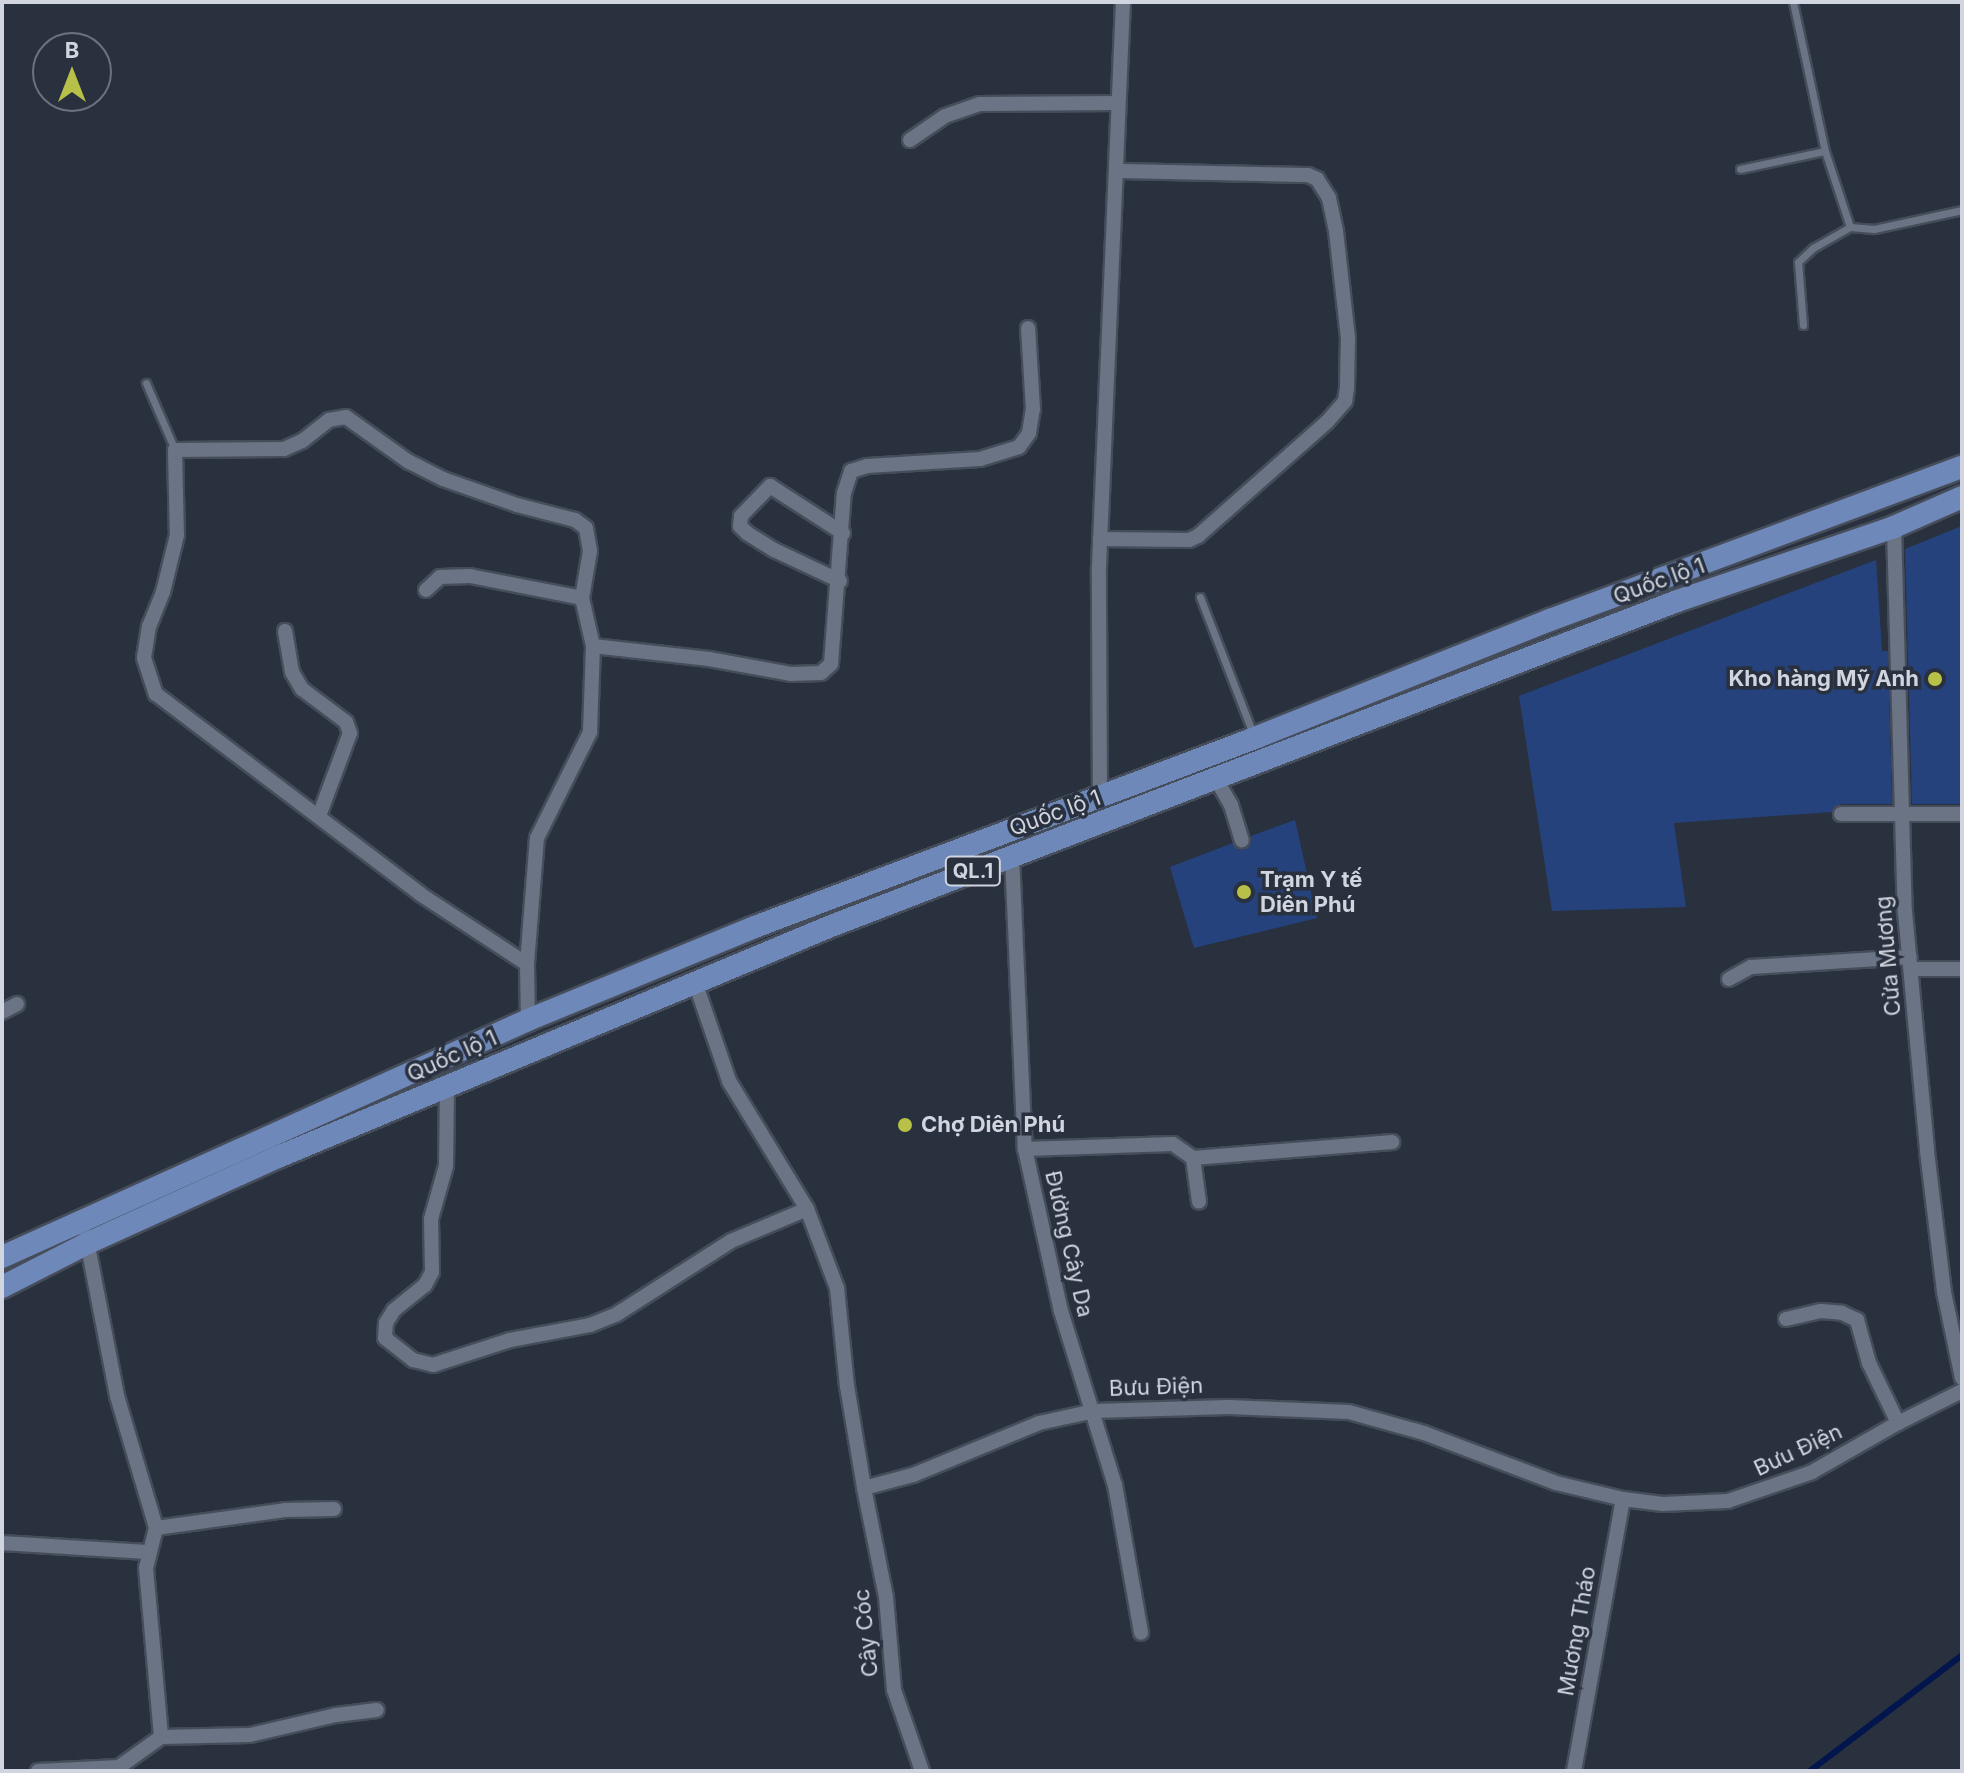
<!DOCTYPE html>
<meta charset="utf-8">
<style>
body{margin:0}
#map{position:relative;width:1964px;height:1773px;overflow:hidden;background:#29313f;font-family:Inter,sans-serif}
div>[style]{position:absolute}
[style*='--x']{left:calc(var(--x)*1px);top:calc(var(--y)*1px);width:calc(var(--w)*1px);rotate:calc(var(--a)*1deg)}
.stream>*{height:6px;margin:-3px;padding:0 3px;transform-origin:3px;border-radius:3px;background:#02164d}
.building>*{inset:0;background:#26427d}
.roads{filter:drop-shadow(2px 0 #464d5a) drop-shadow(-2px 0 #464d5a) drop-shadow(0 2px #464d5a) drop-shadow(0 -2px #464d5a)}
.service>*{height:7px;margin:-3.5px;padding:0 3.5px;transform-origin:3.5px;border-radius:3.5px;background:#6b7485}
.minor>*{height:14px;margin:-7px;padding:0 7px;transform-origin:7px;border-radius:7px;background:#6b7485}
.trunk>*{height:22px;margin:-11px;padding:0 11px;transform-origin:11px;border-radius:11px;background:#6f88ba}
.dots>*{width:22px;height:22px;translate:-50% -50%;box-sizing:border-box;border:4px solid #29313f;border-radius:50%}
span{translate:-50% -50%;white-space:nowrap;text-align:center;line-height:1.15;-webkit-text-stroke:7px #29313f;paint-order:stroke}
.shield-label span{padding:2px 6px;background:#29313f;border:2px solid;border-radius:6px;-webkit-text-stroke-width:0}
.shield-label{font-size:20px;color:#d0d5df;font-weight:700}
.street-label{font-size:22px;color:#d0d5df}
.poi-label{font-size:22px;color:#d0d5df;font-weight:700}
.right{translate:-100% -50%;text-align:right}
.left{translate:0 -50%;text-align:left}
.frame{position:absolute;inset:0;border:4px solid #d0d5df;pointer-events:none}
.north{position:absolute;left:32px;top:32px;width:80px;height:80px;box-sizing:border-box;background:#29313f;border:2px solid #6c737f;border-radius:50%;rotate:0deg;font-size:22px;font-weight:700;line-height:32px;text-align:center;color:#d0d5df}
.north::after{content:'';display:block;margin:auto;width:28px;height:36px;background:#b8c147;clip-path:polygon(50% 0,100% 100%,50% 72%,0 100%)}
</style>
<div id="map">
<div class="stream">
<div style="--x:1810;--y:1771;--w:191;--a:-37.3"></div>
</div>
<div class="building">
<div style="clip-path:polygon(1962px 526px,1962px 804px,1912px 804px,1905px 549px)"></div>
<div style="clip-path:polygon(1876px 560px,1882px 651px,1888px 651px,1892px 804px,1841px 804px,1832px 812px,1674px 823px,1686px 907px,1552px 911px,1519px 696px)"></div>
<div style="clip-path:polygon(1295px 820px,1317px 918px,1194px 948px,1170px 867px,1233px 843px,1239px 850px,1246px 849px,1251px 836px)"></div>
</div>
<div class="roads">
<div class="service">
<div style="--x:1793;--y:2;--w:152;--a:77.9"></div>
<div style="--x:1825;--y:151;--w:80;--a:71.8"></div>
<div style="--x:1850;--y:227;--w:24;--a:5"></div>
<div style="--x:1874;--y:229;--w:90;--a:-12.2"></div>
<div style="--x:1740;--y:169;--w:87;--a:-12"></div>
<div style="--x:1803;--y:325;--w:63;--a:-94.5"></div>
<div style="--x:1798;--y:262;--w:21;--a:-43"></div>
<div style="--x:1813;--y:248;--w:43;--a:-29.6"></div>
<div style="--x:146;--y:383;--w:73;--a:66.6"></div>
<div style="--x:1200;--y:597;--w:149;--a:68.8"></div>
</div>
<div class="minor">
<div style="--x:910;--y:140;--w:42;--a:-34.4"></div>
<div style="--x:945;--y:116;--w:37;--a:-19"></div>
<div style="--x:980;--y:104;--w:137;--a:-0.4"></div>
<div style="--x:1894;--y:527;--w:385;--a:88.4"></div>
<div style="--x:1905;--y:912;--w:240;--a:84.7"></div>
<div style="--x:1927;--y:1151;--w:142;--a:83.1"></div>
<div style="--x:1944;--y:1292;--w:88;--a:78.2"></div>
<div style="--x:1100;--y:539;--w:89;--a:0.6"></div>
<div style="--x:1189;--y:540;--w:10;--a:-24"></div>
<div style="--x:1198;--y:536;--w:172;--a:-41.5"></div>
<div style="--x:1327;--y:422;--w:28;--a:-49"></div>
<div style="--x:1345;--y:401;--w:13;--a:-81"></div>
<div style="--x:1347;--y:388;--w:50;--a:-88.9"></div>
<div style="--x:1348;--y:338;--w:108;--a:-96.4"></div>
<div style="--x:1336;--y:231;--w:34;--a:-102"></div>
<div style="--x:1329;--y:198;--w:22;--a:-122"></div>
<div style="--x:1317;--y:179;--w:10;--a:-156"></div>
<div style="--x:1308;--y:175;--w:191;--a:-178.8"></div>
<div style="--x:840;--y:581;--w:73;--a:-154.8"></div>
<div style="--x:774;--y:550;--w:32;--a:-148"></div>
<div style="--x:747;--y:533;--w:10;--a:-135"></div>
<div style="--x:740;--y:526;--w:10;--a:-84"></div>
<div style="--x:741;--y:516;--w:42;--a:-46"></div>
<div style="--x:770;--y:486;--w:87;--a:32.8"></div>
<div style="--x:426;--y:590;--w:19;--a:-43"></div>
<div style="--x:440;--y:577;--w:30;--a:-2"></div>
<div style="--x:470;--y:576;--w:114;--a:11.1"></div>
<div style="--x:285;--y:631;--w:42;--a:80.3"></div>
<div style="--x:292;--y:672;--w:20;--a:60"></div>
<div style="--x:302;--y:689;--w:55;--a:36.9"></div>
<div style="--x:346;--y:722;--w:12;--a:70"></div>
<div style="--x:350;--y:733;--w:89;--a:110.5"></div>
<div style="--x:593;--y:646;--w:117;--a:6.4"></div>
<div style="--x:709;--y:659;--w:83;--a:10.4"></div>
<div style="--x:791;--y:674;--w:30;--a:-2"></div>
<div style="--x:821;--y:673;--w:13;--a:-42"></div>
<div style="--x:831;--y:664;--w:171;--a:-85.7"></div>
<div style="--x:844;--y:493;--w:23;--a:-72"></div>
<div style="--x:851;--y:471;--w:17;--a:-17"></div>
<div style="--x:867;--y:466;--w:113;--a:-3.5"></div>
<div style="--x:980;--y:459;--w:41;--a:-17.1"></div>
<div style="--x:1019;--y:447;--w:17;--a:-54"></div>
<div style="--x:1029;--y:433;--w:24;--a:-81"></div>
<div style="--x:1033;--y:409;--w:81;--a:-93.5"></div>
<div style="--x:1216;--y:779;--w:30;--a:60"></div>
<div style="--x:1231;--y:805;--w:37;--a:73"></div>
<div style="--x:1100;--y:796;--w:229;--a:-90.3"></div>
<div style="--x:1099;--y:567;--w:566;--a:-87.57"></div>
<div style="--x:1841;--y:814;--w:121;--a:0"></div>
<div style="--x:1012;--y:856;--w:293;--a:87.5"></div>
<div style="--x:1025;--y:1149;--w:166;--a:77.5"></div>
<div style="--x:1061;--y:1311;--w:182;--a:72.8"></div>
<div style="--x:1115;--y:1485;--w:150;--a:80"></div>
<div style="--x:527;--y:964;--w:126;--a:-85.5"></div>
<div style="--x:537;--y:838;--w:119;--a:-63.4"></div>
<div style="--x:590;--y:732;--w:86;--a:-88"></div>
<div style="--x:593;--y:646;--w:49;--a:-102.9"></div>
<div style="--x:582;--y:598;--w:48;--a:-80.3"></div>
<div style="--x:590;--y:551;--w:23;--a:-100"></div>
<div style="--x:586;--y:528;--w:14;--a:-144"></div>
<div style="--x:575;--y:520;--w:60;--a:-165.5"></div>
<div style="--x:517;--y:505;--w:78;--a:-160.6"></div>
<div style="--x:443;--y:479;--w:38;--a:-153"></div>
<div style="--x:409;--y:462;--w:77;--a:-144.5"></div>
<div style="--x:346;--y:417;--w:17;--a:170"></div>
<div style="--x:329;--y:420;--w:34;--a:142"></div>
<div style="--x:302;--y:441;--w:20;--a:156"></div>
<div style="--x:284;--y:449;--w:109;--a:179.5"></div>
<div style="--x:175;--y:450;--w:85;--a:88.7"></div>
<div style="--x:177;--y:535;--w:59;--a:103.8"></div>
<div style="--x:163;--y:592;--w:37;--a:112"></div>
<div style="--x:149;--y:626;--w:32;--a:99"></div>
<div style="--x:144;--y:658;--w:38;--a:72"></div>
<div style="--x:156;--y:694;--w:331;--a:37.1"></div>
<div style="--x:420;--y:894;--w:128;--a:33.2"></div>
<div style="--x:527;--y:964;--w:56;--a:89"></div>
<div style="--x:1912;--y:969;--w:50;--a:0"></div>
<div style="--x:1729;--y:979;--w:25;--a:-29"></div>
<div style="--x:1751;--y:967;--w:159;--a:-3.6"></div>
<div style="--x:695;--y:982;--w:105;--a:71"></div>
<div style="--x:729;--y:1081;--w:150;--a:58.6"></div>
<div style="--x:807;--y:1209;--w:85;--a:69.2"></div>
<div style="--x:837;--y:1288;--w:99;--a:84.2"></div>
<div style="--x:847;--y:1386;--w:103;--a:80.5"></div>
<div style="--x:864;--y:1488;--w:51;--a:-14.9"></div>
<div style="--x:913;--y:1475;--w:136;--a:-22.4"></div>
<div style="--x:1039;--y:1423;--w:56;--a:-12.3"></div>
<div style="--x:1094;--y:1411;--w:135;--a:-1.7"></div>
<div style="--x:1229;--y:1407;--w:120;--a:2.4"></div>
<div style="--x:1349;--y:1412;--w:78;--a:15.6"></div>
<div style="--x:1424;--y:1433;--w:141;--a:20.7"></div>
<div style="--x:1556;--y:1483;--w:69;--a:13.4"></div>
<div style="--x:1623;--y:1499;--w:40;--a:7.1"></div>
<div style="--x:1663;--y:1504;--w:65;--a:-2.6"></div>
<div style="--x:1728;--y:1501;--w:89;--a:-19"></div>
<div style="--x:1812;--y:1472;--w:99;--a:-29.7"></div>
<div style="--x:1898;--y:1423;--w:72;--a:-26.6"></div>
<div style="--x:2;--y:1012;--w:17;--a:-28"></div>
<div style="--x:447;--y:1087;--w:79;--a:90.7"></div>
<div style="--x:446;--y:1166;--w:55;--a:105.8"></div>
<div style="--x:431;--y:1219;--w:53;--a:88.9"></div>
<div style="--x:432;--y:1272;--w:15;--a:118"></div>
<div style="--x:425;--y:1285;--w:40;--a:141"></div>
<div style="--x:394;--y:1310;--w:15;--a:122"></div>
<div style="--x:386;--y:1323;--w:15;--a:94"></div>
<div style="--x:385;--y:1338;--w:36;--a:38"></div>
<div style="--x:413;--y:1360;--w:21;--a:14"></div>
<div style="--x:433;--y:1365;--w:81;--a:-18"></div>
<div style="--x:510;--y:1340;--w:81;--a:-10.6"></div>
<div style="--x:590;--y:1325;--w:29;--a:-22"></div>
<div style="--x:617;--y:1314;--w:135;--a:-32.6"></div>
<div style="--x:731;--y:1241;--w:82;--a:-22.8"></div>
<div style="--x:1025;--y:1149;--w:148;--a:-1.9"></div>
<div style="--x:1173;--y:1144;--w:24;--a:35"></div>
<div style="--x:1193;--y:1158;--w:44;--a:82.2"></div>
<div style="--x:1193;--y:1158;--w:200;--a:-4.6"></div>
<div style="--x:86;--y:1236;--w:163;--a:79"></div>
<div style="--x:117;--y:1396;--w:138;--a:73.5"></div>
<div style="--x:156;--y:1528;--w:41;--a:104"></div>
<div style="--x:146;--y:1568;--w:170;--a:84.9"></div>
<div style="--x:161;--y:1737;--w:52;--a:144.5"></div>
<div style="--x:1786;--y:1319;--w:36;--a:-13"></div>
<div style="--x:1821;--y:1311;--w:21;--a:5"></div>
<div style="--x:1842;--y:1313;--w:17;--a:25"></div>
<div style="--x:1857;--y:1320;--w:45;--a:74.4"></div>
<div style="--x:1869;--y:1363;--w:67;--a:64.2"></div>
<div style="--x:864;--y:1488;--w:111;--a:78.6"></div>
<div style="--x:886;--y:1597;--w:93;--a:85.1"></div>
<div style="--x:894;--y:1690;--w:86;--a:70.9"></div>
<div style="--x:156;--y:1528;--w:130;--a:-7.9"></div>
<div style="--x:285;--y:1510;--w:49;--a:-1.2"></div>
<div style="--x:2;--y:1543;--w:145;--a:3.6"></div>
<div style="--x:161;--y:1737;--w:89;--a:-1.3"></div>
<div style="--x:250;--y:1735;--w:88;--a:-13.1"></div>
<div style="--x:336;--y:1715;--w:41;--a:-7"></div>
<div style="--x:38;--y:1771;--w:81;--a:-2.8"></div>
<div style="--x:119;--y:1767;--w:4;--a:63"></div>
<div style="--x:1574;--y:1771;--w:276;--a:-79.8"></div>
</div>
<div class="trunk">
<div style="--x:2;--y:1257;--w:577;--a:-24.25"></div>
<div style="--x:528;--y:1020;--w:242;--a:-22.3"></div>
<div style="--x:752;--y:928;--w:538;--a:-20.69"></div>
<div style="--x:1255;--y:738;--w:318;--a:-21.8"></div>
<div style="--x:1550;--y:620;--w:439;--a:-20.4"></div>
<div style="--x:2;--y:1287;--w:97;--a:-27.1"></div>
<div style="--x:88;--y:1243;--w:209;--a:-24.4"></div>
<div style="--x:278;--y:1157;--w:599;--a:-22.67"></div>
<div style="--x:831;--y:926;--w:906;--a:-21.01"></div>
<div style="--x:1677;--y:601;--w:229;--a:-18.8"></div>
<div style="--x:1894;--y:527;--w:74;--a:-23.8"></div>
</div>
</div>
<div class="dots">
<div style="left:1935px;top:679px;background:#b8c147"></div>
<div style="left:1244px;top:892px;background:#b8c147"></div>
<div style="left:905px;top:1125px;background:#b8c147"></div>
</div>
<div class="shield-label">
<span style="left:973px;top:871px">QL.1</span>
</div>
<div class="street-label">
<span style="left:1659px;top:581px;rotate:-20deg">Quốc lộ 1</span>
<span style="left:1055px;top:813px;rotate:-20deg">Quốc lộ 1</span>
<span style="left:1888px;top:956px;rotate:-95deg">Cửa Mương</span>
<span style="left:452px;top:1056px;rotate:-24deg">Quốc lộ 1</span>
<span style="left:1069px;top:1244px;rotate:77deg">Đường Cây Da</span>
<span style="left:1156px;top:1387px;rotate:-2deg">Bưu Điện</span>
<span style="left:1798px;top:1450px;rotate:-25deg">Bưu Điện</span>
<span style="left:1577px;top:1631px;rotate:-80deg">Mương Tháo</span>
<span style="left:866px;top:1633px;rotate:-96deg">Cây Cóc</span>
</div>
<div class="poi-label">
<span class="right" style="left:1919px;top:679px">Kho hàng Mỹ Anh</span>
<span class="left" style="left:1260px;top:892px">Trạm Y tế<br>Diên Phú</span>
<span class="left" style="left:921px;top:1125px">Chợ Diên Phú</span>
</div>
<div class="frame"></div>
<div class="north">B</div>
</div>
